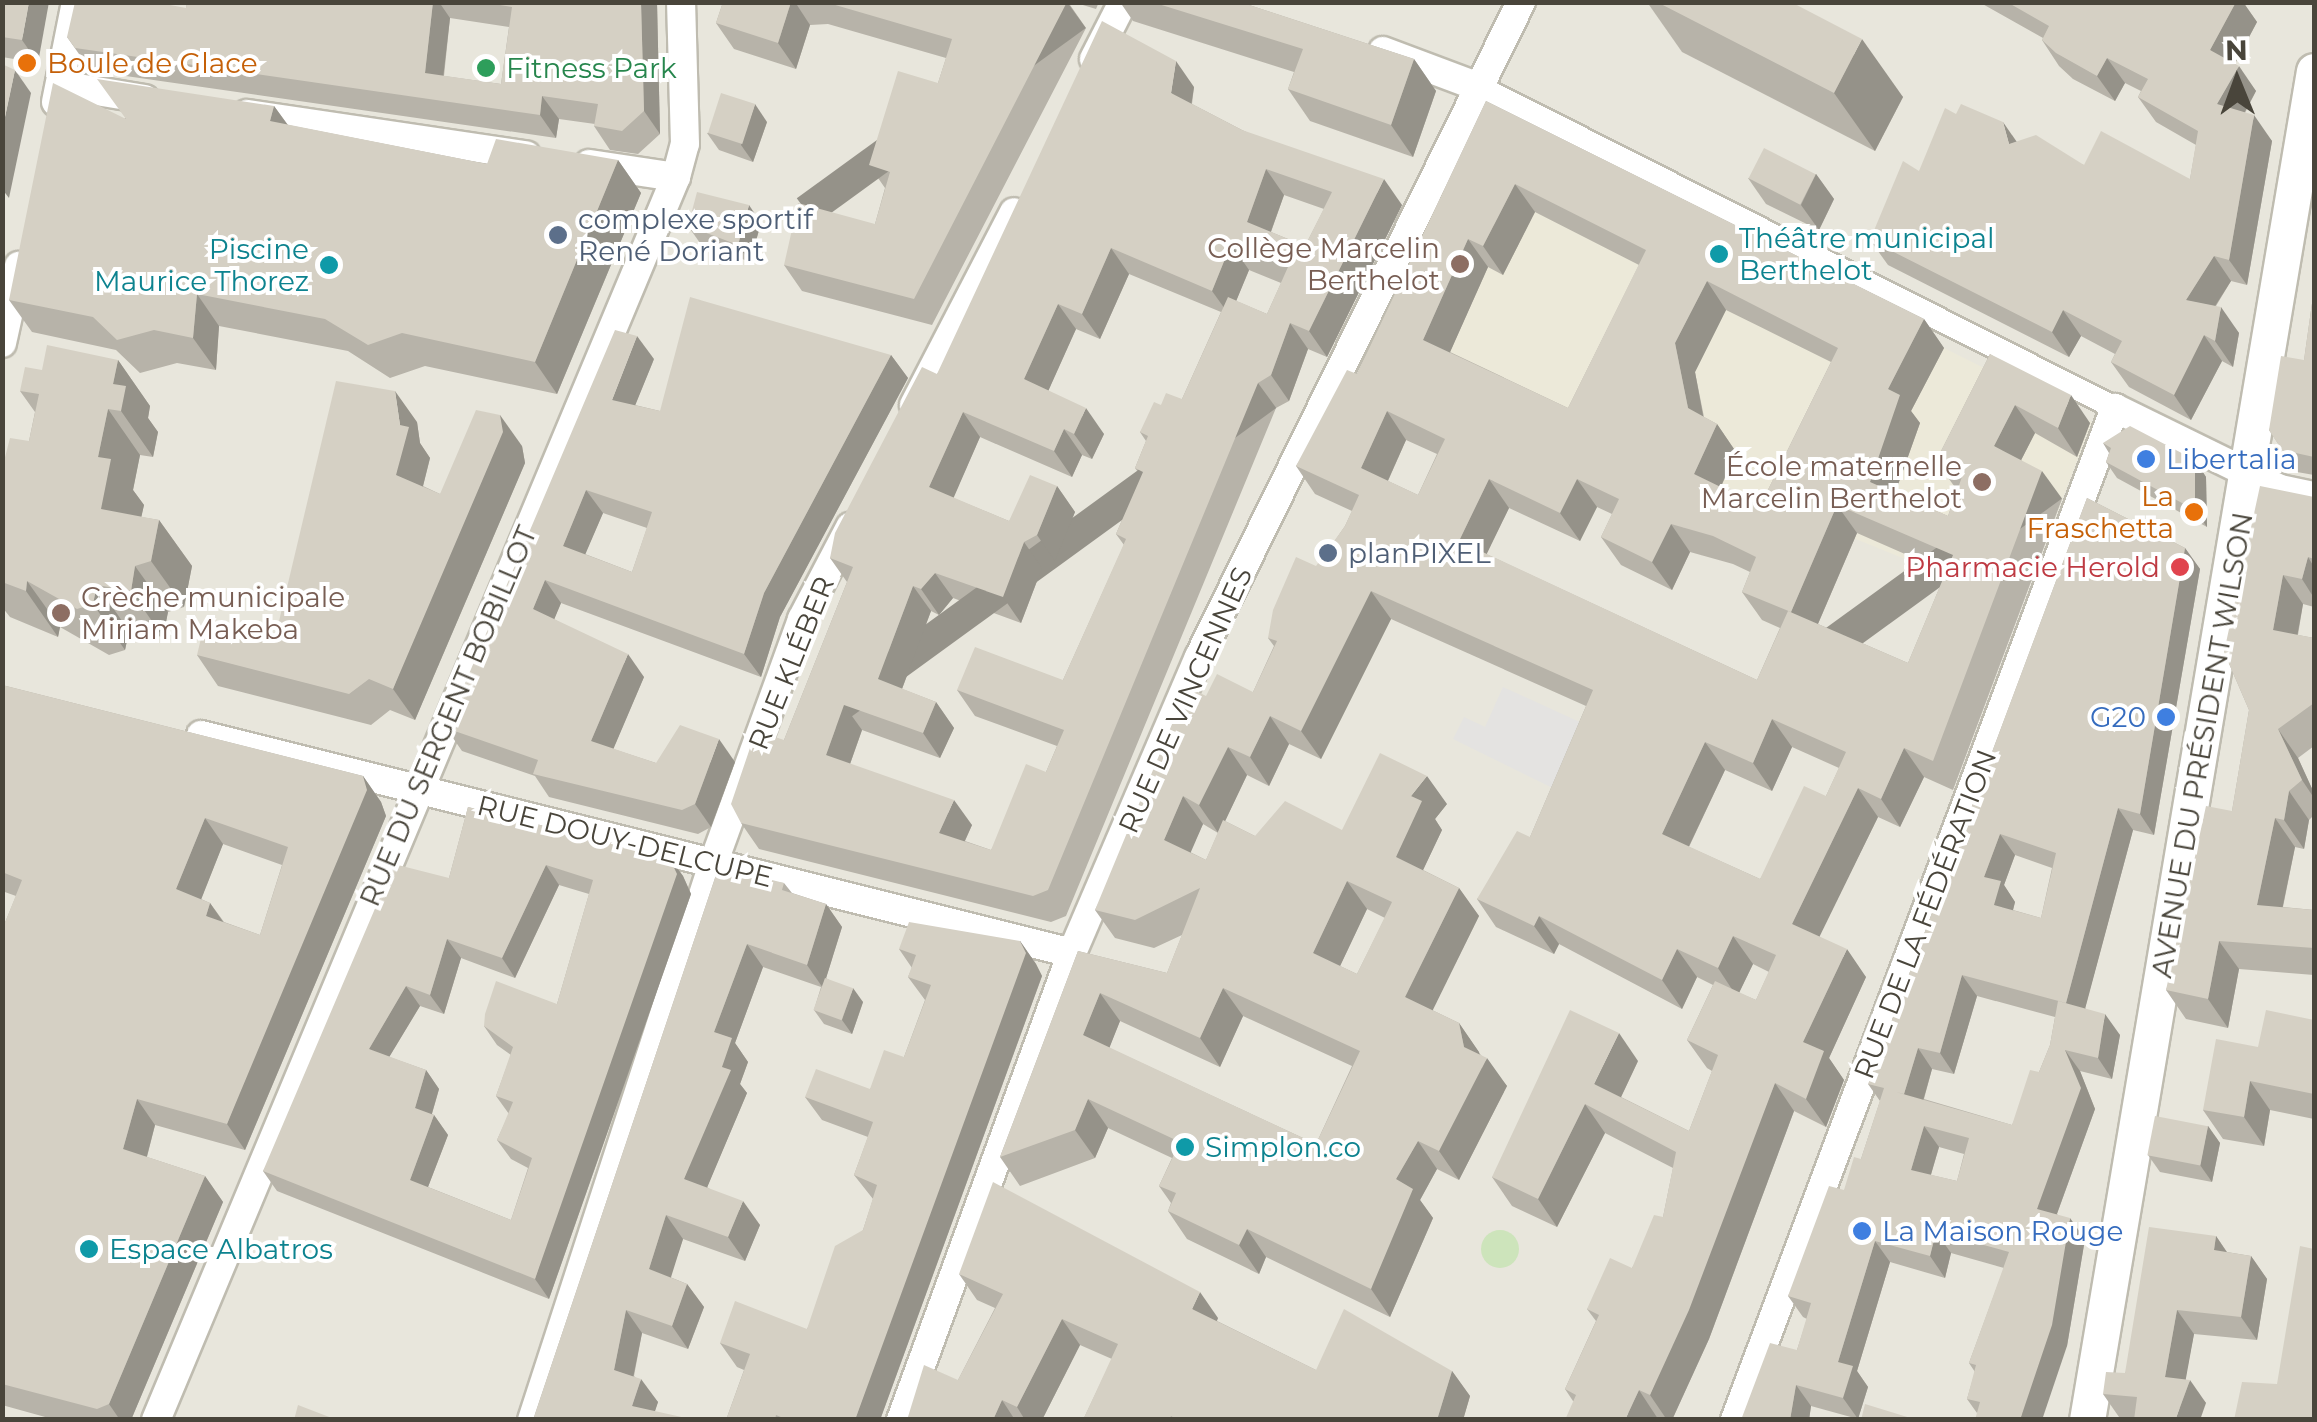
<!DOCTYPE html>
<meta charset="utf-8">
<style>
body{margin:0}
#map{position:relative;width:2317px;height:1422px;overflow:hidden;background:#f5f3ed;font-family:Montserrat,sans-serif}
div>[style]{position:absolute}
[style*='--x']{left:calc(var(--x)*1px);top:calc(var(--y)*1px);width:calc(var(--w)*1px);rotate:calc(var(--a)*1deg)}
.residential>*{inset:0;background:#e8e6dc;transform-origin:0 0}
.education>*{inset:0;background:#ece9d9}
.green>*{inset:0;background:#cde4bb}
.round{border-radius:50%}
.parking>*{inset:0;background:#e4e3e1}
.roads{filter:drop-shadow(2px 0 #bfbcb0) drop-shadow(-2px 0 #bfbcb0) drop-shadow(0 2px #bfbcb0) drop-shadow(0 -2px #bfbcb0)}
.pedestrian>*{height:22px;margin:-11px;padding:0 11px;transform-origin:11px;border-radius:11px;background:#fff}
.minor>*{height:28px;margin:-14px;padding:0 14px;transform-origin:14px;border-radius:14px;background:#fff}
.tertiary>*{height:35px;margin:-17.5px;padding:0 17.5px;transform-origin:17.5px;border-radius:17.5px;background:#fff}
.wall>*{inset:0;background:#b7b3a9}
.shaded-wall>*{inset:0;background:#959289;transform-origin:0 0}
.building>*{inset:0;background:#d5d0c4;transform-origin:0 0}
.dots>*{width:28px;height:28px;translate:-50% -50%;box-sizing:border-box;border:5px solid #fff;border-radius:50%}
span{translate:-50% -50%;white-space:nowrap;text-align:center;line-height:1.15;-webkit-text-stroke:8px #fff;paint-order:stroke}
.food-label{font-size:28px;color:#c56008}
.left{translate:0 -50%;text-align:left}
.right{translate:-100% -50%;text-align:right}
.leisure-label{font-size:28px;color:#27864d}
.service-label{font-size:28px;color:#4e5e75}
.culture-label{font-size:28px;color:#0d838f}
.education-label{font-size:28px;color:#785e54}
.shop-label{font-size:28px;color:#366cbe}
.health-label{font-size:28px;color:#be3a42}
.street-label{font-size:28px;color:#49453b}
.frame{position:absolute;inset:0;border:5px solid #49453b;pointer-events:none}
.north{position:absolute;left:2187px;top:30px;width:100px;height:100px;-webkit-text-stroke:8px #fff;paint-order:stroke;rotate:359deg;font-size:28px;font-weight:700;line-height:40px;text-align:center;color:#49453b}
.north::after{content:'';display:block;margin:auto;width:35px;height:45px;background:#49453b;clip-path:polygon(50% 0,100% 100%,50% 72%,0 100%)}
</style>
<div id="map">
<div class="residential">
<div style="left:3px;top:3px;width:2311px;height:1416px"></div>
</div>
<div class="education">
<div style="clip-path:polygon(1500px 126px,2092px 422px,2021px 606px,1387px 349px)"></div>
</div>
<div class="green">
<div class="round" style="left:1481px;top:1230px;width:38px;height:38px"></div>
</div>
<div class="parking">
<div style="clip-path:polygon(1503px 687px,1606px 734px,1575px 799px,1453px 739px,1464px 717px,1485px 727px)"></div>
</div>
<div class="roads">
<div class="pedestrian">
<div style="--x:1484;--y:89;--w:707;--a:26.82"></div>
</div>
<div class="minor">
<div style="--x:1383;--y:51;--w:108;--a:20.6"></div>
<div style="--x:1094;--y:59;--w:64;--a:-63"></div>
<div style="--x:60;--y:85;--w:86;--a:9.4"></div>
<div style="--x:56;--y:102;--w:102;--a:-78.7"></div>
<div style="--x:247;--y:114;--w:282;--a:8.4"></div>
<div style="--x:589;--y:164;--w:88;--a:8.5"></div>
<div style="--x:2;--y:343;--w:79;--a:-77.6"></div>
<div style="--x:914;--y:405;--w:217;--a:-62.6"></div>
<div style="--x:201;--y:735;--w:898;--a:14.05"></div>
<div style="--x:156;--y:1420;--w:1347;--a:-67.3"></div>
<div style="--x:676;--y:177;--w:34;--a:-75"></div>
<div style="--x:685;--y:144;--w:142;--a:-91.6"></div>
<div style="--x:532;--y:1420;--w:585;--a:-71.97"></div>
<div style="--x:713;--y:864;--w:261;--a:-70"></div>
<div style="--x:802;--y:619;--w:104;--a:-62.4"></div>
<div style="--x:901;--y:1420;--w:497;--a:-69.9"></div>
<div style="--x:1072;--y:953;--w:322;--a:-66.8"></div>
<div style="--x:1199;--y:657;--w:730;--a:-63.82"></div>
<div style="--x:1735;--y:1420;--w:1081;--a:-69.42"></div>
<div style="--x:2115;--y:408;--w:184;--a:26.1"></div>
<div style="--x:2280;--y:489;--w:35;--a:12"></div>
</div>
<div class="tertiary">
<div style="--x:2087;--y:1420;--w:1368;--a:-80.45"></div>
</div>
</div>
<div class="wall">
<div style="clip-path:polygon(2px 2px,38px 63px,2px 57px)"></div>
<div style="clip-path:polygon(evenodd,187px 2px,657px 2px,660px 134px,638px 154px,610px 150px,594px 126px,595px 124px,559px 119px,556px 138px,91px 71px,67px 37px,186px 8px,187px 2px,450px 18px,509px 27px,501px 84px,444px 76px,450px 18px)"></div>
<div style="clip-path:polygon(723px 2px,1068px 2px,1086px 28px,932px 325px,802px 291px,784px 265px,875px 224px,885px 188px,869px 165px,938px 83px,946px 58px,828px 24px,810px 25px,796px 69px,734px 49px,716px 23px)"></div>
<div style="clip-path:polygon(1073px 2px,1099px 2px,1096px 9px)"></div>
<div style="clip-path:polygon(1120px 2px,1240px 2px,1414px 59px,1436px 91px,1413px 157px,1310px 121px,1288px 89px,1294px 72px,1133px 21px)"></div>
<div style="clip-path:polygon(1647px 2px,1791px 2px,1903px 97px,1875px 151px,1682px 52px)"></div>
<div style="clip-path:polygon(1979px 2px,2243px 2px,2257px 22px,2235px 64px,2256px 91px,2245px 113px,2272px 141px,2247px 285px,2231px 281px,2216px 306px,2239px 333px,2233px 367px,2222px 361px,2191px 420px,2129px 387px,2111px 362px,2115px 354px,2081px 336px,2069px 357px,1888px 265px,1870px 240px,1919px 171px,2017px 142px,2084px 165px,2190px 179px,2196px 145px,2156px 122px,2138px 97px,2141px 91px,2125px 83px,2115px 101px,2073px 79px,2059px 66px,2042px 40px,2043px 38px)"></div>
<div style="clip-path:polygon(evenodd,1194px 87px,1192px 104px,1242px 130px,1402px 205px,1327px 357px,1308px 349px,1289px 401px,1276px 408px,1066px 916px,1051px 922px,759px 849px,741px 823px,784px 740px,847px 582px,830px 558px,937px 374px,1194px 87px,1284px 195px,1324px 209px,1305px 246px,1271px 232px,1284px 195px,1194px 87px,1249px 270px,1281px 283px,1267px 314px,1236px 301px,1249px 270px,1194px 87px,1129px 274px,1221px 312px,1182px 399px,1161px 405px,1140px 432px,1146px 441px,1135px 468px,1141px 476px,1116px 534px,1124px 545px,1063px 680px,957px 690px,975px 716px,1057px 746px,1046px 772px,991px 850px,965px 841px,972px 825px,850px 764px,862px 730px,940px 758px,954px 728px,936px 702px,902px 689px,931px 611px,939px 615px,953px 598px,1021px 623px,1042px 568px,1055px 561px,1075px 512px,1057px 486px,1009px 521px,953px 498px,980px 437px,1072px 477px,1082px 455px,1092px 459px,1104px 434px,1048px 391px,1076px 329px,1100px 339px,1129px 274px)"></div>
<div style="clip-path:polygon(evenodd,1486px 101px,1924px 319px,1944px 348px,1911px 411px,1920px 423px,1895px 493px,1948px 516px,1957px 490px,1936px 461px,1990px 354px,2090px 423px,2077px 457px,2035px 433px,2021px 460px,2062px 499px,1953px 790px,1924px 777px,1900px 827px,1878px 817px,1819px 936px,1866px 977px,1829px 1058px,1844px 1080px,1826px 1127px,1794px 1111px,1709px 1339px,1672px 1420px,1660px 1420px,1573px 1401px,1565px 1389px,1596px 1321px,1587px 1309px,1632px 1268px,1663px 1217px,1673px 1168px,1605px 1133px,1557px 1227px,1512px 1206px,1492px 1177px,1638px 1061px,1621px 1097px,1689px 1131px,1712px 1071px,1707px 1068px,1687px 1040px,1713px 985px,1697px 977px,1682px 1009px,1559px 944px,1554px 954px,1496px 927px,1477px 899px,1530px 837px,1586px 706px,1391px 619px,1321px 759px,1289px 744px,1269px 786px,1247px 775px,1225px 821px,1255px 836px,1342px 830px,1447px 804px,1435px 819px,1442px 830px,1423px 870px,1459px 888px,1479px 916px,1432px 1010px,1459px 1023px,1480px 1054px,1507px 1086px,1459px 1180px,1437px 1169px,1420px 1200px,1433px 1218px,1390px 1317px,1266px 1257px,1259px 1274px,1187px 1239px,1168px 1211px,1171px 1203px,1159px 1186px,1172px 1158px,1108px 1128px,1095px 1158px,1020px 1186px,1000px 1157px,1078px 951px,1167px 973px,1182px 935px,1154px 948px,1115px 938px,1095px 910px,1206px 696px,1253px 692px,1274px 646px,1268px 638px,1345px 526px,1352px 511px,1315px 494px,1296px 466px,1357px 374px,1486px 101px,1535px 212px,1639px 265px,1568px 408px,1450px 352px,1488px 267px,1503px 275px,1535px 212px,1486px 101px,1726px 310px,1831px 362px,1760px 506px,1721px 487px,1736px 452px,1717px 424px,1704px 417px,1695px 372px,1726px 310px,1486px 101px,1406px 440px,1437px 454px,1418px 495px,1388px 481px,1406px 440px,1486px 101px,1597px 507px,1612px 514px,1601px 537px,1621px 565px,1672px 590px,1690px 552px,1733px 564px,1750px 572px,1742px 592px,1762px 620px,1780px 628px,1757px 680px,1486px 554px,1509px 508px,1580px 541px,1597px 507px,1486px 101px,1857px 533px,1946px 572px,1908px 663px,1818px 624px,1857px 533px,1486px 101px,1792px 747px,1839px 768px,1826px 796px,1760px 879px,1689px 847px,1725px 770px,1772px 791px,1792px 747px,1486px 101px,1203px 824px,1218px 833px,1206px 860px,1190px 852px,1203px 824px,1486px 101px,1367px 909px,1385px 918px,1357px 974px,1340px 966px,1367px 909px,1486px 101px,1753px 964px,1769px 972px,1756px 1000px,1739px 993px,1753px 964px,1486px 101px,1243px 1016px,1352px 1066px,1316px 1144px,1109px 1048px,1120px 1021px,1220px 1067px,1243px 1016px)"></div>
<div style="clip-path:polygon(274px 106px,288px 125px,487px 164px,618px 160px,641px 193px,557px 394px,425px 366px,390px 378px,348px 351px,219px 326px,216px 370px,177px 363px,140px 373px,116px 350px,32px 332px,9px 300px,125px 118px)"></div>
<div style="clip-path:polygon(767px 122px,753px 162px,719px 150px,707px 133px)"></div>
<div style="clip-path:polygon(1816px 174px,1834px 199px,1819px 230px,1766px 204px,1748px 178px)"></div>
<div style="clip-path:polygon(761px 223px,750px 262px,700px 243px,688px 226px)"></div>
<div style="clip-path:polygon(2314px 289px,2314px 475px,2297px 472px,2269px 430px,2304px 360px)"></div>
<div style="clip-path:polygon(evenodd,891px 355px,908px 378px,780px 617px,761px 677px,561px 603px,554px 619px,644px 677px,613px 749px,656px 763px,735px 762px,711px 827px,698px 834px,549px 797px,535px 776px,462px 751px,446px 728px,654px 359px,635px 405px,660px 411px,891px 355px,603px 513px,647px 528px,632px 572px,585px 554px,603px 513px)"></div>
<div style="clip-path:polygon(118px 360px,150px 406px,148px 418px,158px 432px,153px 457px,140px 455px,133px 490px,144px 505px,141px 517px,159px 520px,192px 566px,184px 607px,168px 612px,163px 637px,129px 631px,125px 650px,109px 655px,60px 627px,58px 637px,10px 617px,2px 607px,2px 469px,29px 441px,35px 412px,20px 391px)"></div>
<div style="clip-path:polygon(417px 422px,420px 443px,430px 458px,423px 486px,440px 494px,522px 446px,525px 463px,415px 720px,390px 710px,371px 725px,218px 686px,197px 655px,275px 638px)"></div>
<div style="clip-path:polygon(2103px 443px,2195px 460px,2206px 477px,2207px 527px,2117px 478px,2106px 462px,2109px 453px)"></div>
<div style="clip-path:polygon(2314px 497px,2314px 607px,2303px 604px,2298px 635px,2314px 638px,2314px 746px,2298px 758px,2314px 793px,2314px 815px,2309px 820px,2304px 849px,2295px 847px,2283px 907px,2314px 910px,2314px 975px,2239px 969px,2228px 1028px,2186px 1019px,2166px 990px,2232px 811px,2249px 710px,2224px 652px)"></div>
<div style="clip-path:polygon(evenodd,2087px 498px,2185px 548px,2200px 569px,2154px 835px,2133px 830px,2085px 1008px,2120px 1035px,2112px 1079px,2080px 1071px,2095px 1109px,2057px 1214px,2085px 1239px,2067px 1346px,1977px 1413px,1967px 1399px,1975px 1372px,1969px 1363px,2004px 1268px,1951px 1253px,1945px 1278px,1890px 1262px,1857px 1371px,1868px 1387px,1858px 1419px,1811px 1406px,1809px 1420px,1741px 1420px,1797px 1350px,1807px 1319px,1803px 1317px,1788px 1296px,1861px 1159px,1880px 1101px,1868px 1084px,2087px 498px,2015px 855px,2052px 868px,2041px 918px,2013px 910px,2015px 902px,2004px 885px,2015px 855px,2087px 498px,1977px 996px,2055px 1017px,2050px 1045px,2039px 1072px,2012px 1125px,1924px 1099px,1932px 1069px,1954px 1074px,1977px 996px,2087px 498px,1939px 1147px,1964px 1154px,1957px 1181px,1931px 1175px,1939px 1147px)"></div>
<div style="clip-path:polygon(evenodd,2px 685px,363px 776px,381px 802px,386px 816px,245px 1150px,155px 1125px,147px 1157px,205px 1176px,223px 1202px,131px 1420px,56px 1420px,2px 1405px,2px 930px,16px 896px,2px 891px,2px 685px,223px 844px,282px 865px,260px 935px,224px 922px,210px 903px,201px 899px,223px 844px)"></div>
<div style="clip-path:polygon(evenodd,468px 807px,669px 857px,683px 876px,691px 894px,549px 1299px,277px 1191px,263px 1171px,449px 878px,468px 807px,559px 885px,589px 894px,557px 1004px,484px 1026px,497px 1045px,511px 1055px,496px 1096px,509px 1114px,497px 1140px,511px 1159px,528px 1168px,511px 1220px,428px 1187px,448px 1135px,434px 1115px,432px 1114px,439px 1089px,426px 1070px,389px 1057px,420px 1006px,444px 1014px,461px 958px,515px 978px,559px 885px)"></div>
<div style="clip-path:polygon(716px 875px,784px 883px,792px 893px,826px 904px,842px 927px,826px 978px,863px 1002px,852px 1034px,824px 1024px,814px 1010px,821px 987px,763px 967px,735px 1043px,748px 1062px,740px 1084px,747px 1093px,707px 1187px,760px 1225px,745px 1261px,683px 1239px,670px 1277px,687px 1284px,704px 1307px,688px 1349px,642px 1333px,634px 1376px,658px 1402px,655px 1411px,533px 1420px)"></div>
<div style="clip-path:polygon(1020px 941px,1036px 964px,1042px 976px,880px 1420px,726px 1420px,744px 1370px,737px 1367px,720px 1343px,807px 1329px,863px 1230px,873px 1199px,854px 1175px,868px 1137px,822px 1120px,805px 1097px,870px 1089px,904px 1057px,925px 1000px,908px 977px,912px 968px,899px 949px)"></div>
<div style="clip-path:polygon(2314px 1020px,2314px 1119px,2270px 1110px,2264px 1146px,2223px 1139px,2203px 1110px,2258px 1047px)"></div>
<div style="clip-path:polygon(2208px 1126px,2220px 1143px,2212px 1182px,2160px 1172px,2148px 1155px)"></div>
<div style="clip-path:polygon(2216px 1236px,2227px 1252px,2251px 1256px,2267px 1279px,2257px 1340px,2194px 1334px,2185px 1379px,2206px 1403px,2134px 1418px,2119px 1417px,2103px 1394px,2125px 1373px)"></div>
<div style="clip-path:polygon(959px 1274px,1218px 1318px,1217px 1321px,1316px 1370px,1452px 1371px,1470px 1396px,1463px 1420px,1083px 1420px,1112px 1359px,1080px 1345px,1042px 1420px,907px 1420px,958px 1380px,995px 1308px,977px 1300px)"></div>
</div>
<div class="shaded-wall">
<div style="clip-path:polygon(29px 2px,49px 2px,38px 63px,22px 40px)"></div>
<div style="clip-path:polygon(433px 2px,439px 2px,450px 18px,441px 96px,425px 73px)"></div>
<div style="clip-path:polygon(641px 2px,657px 2px,660px 134px,644px 111px)"></div>
<div style="clip-path:polygon(791px 2px,795px 2px,810px 25px,796px 69px,778px 43px)"></div>
<div style="left:1067px;top:2px;width:32px;height:334px;rotate:54deg"></div>
<div style="clip-path:polygon(2236px 2px,2243px 2px,2257px 22px,2228px 76px,2210px 50px)"></div>
<div style="clip-path:polygon(1862px 39px,1903px 97px,1875px 151px,1834px 93px)"></div>
<div style="clip-path:polygon(2107px 58px,2125px 83px,2115px 101px,2097px 76px)"></div>
<div style="clip-path:polygon(1414px 59px,1436px 91px,1413px 157px,1391px 125px)"></div>
<div style="clip-path:polygon(1176px 61px,1194px 87px,1189px 119px,1171px 93px)"></div>
<div style="clip-path:polygon(2239px 66px,2256px 91px,2235px 130px,2217px 104px)"></div>
<div style="clip-path:polygon(15px 70px,31px 93px,9px 198px,2px 189px,2px 131px)"></div>
<div style="clip-path:polygon(542px 96px,559px 119px,556px 138px,540px 115px)"></div>
<div style="clip-path:polygon(755px 104px,767px 122px,753px 162px,741px 145px)"></div>
<div style="clip-path:polygon(274px 106px,297px 138px,270px 121px)"></div>
<div style="clip-path:polygon(2254px 115px,2272px 141px,2247px 285px,2229px 260px)"></div>
<div style="clip-path:polygon(2003px 122px,2021px 148px,2009px 144px)"></div>
<div style="clip-path:polygon(618px 160px,641px 193px,557px 394px,535px 362px)"></div>
<div style="clip-path:polygon(1266px 169px,1284px 195px,1265px 248px,1247px 222px)"></div>
<div style="clip-path:polygon(1816px 174px,1834px 199px,1819px 230px,1801px 205px)"></div>
<div style="clip-path:polygon(1384px 179px,1402px 205px,1327px 357px,1309px 331px)"></div>
<div style="clip-path:polygon(1515px 184px,1535px 212px,1503px 275px,1483px 246px)"></div>
<div style="clip-path:polygon(749px 205px,761px 223px,750px 262px,738px 245px)"></div>
<div style="clip-path:polygon(1468px 239px,1488px 267px,1443px 368px,1423px 340px)"></div>
<div style="clip-path:polygon(1231px 244px,1249px 270px,1230px 316px,1212px 291px)"></div>
<div style="clip-path:polygon(1111px 248px,1129px 274px,1100px 339px,1082px 314px)"></div>
<div style="clip-path:polygon(2214px 256px,2231px 281px,2203px 325px,2186px 300px)"></div>
<div style="clip-path:polygon(1707px 281px,1726px 310px,1695px 372px,1707px 437px,1688px 408px,1675px 343px)"></div>
<div style="clip-path:polygon(197px 294px,219px 326px,216px 370px,193px 338px)"></div>
<div style="clip-path:polygon(1058px 304px,1076px 329px,1042px 405px,1024px 379px)"></div>
<div style="clip-path:polygon(2221px 307px,2239px 333px,2233px 367px,2215px 341px)"></div>
<div style="clip-path:polygon(2063px 310px,2081px 336px,2069px 357px,2052px 332px)"></div>
<div style="clip-path:polygon(1924px 319px,1944px 348px,1911px 411px,1920px 423px,1889px 510px,1870px 482px,1888px 389px)"></div>
<div style="clip-path:polygon(1290px 323px,1308px 349px,1289px 401px,1271px 375px)"></div>
<div style="clip-path:polygon(2204px 335px,2222px 361px,2191px 420px,2174px 395px)"></div>
<div style="clip-path:polygon(637px 336px,654px 359px,628px 423px,612px 400px)"></div>
<div style="clip-path:polygon(891px 355px,908px 378px,780px 617px,761px 677px,744px 654px,764px 593px)"></div>
<div style="clip-path:polygon(118px 360px,150px 406px,148px 418px,158px 432px,153px 457px,121px 411px,113px 384px)"></div>
<div style="left:1258px;top:383px;width:31px;height:549px;rotate:54deg"></div>
<div style="clip-path:polygon(395px 391px,417px 422px,420px 443px,430px 458px,418px 506px,396px 475px,400px 425px)"></div>
<div style="clip-path:polygon(2071px 395px,2090px 423px,2077px 457px,2058px 428px)"></div>
<div style="clip-path:polygon(2015px 405px,2035px 433px,2014px 474px,1994px 446px)"></div>
<div style="clip-path:polygon(1086px 408px,1104px 434px,1092px 459px,1074px 434px)"></div>
<div style="clip-path:polygon(108px 409px,140px 455px,133px 490px,144px 505px,133px 555px,101px 509px,98px 457px)"></div>
<div style="clip-path:polygon(1387px 411px,1406px 440px,1381px 496px,1361px 468px)"></div>
<div style="clip-path:polygon(963px 412px,980px 437px,947px 513px,929px 487px)"></div>
<div style="clip-path:polygon(500px 415px,522px 446px,525px 463px,415px 720px,393px 689px)"></div>
<div style="clip-path:polygon(1717px 424px,1736px 452px,1714px 502px,1694px 474px)"></div>
<div style="clip-path:polygon(1064px 429px,1082px 455px,1072px 477px,1054px 451px)"></div>
<div style="clip-path:polygon(2195px 460px,2206px 477px,2207px 527px,2195px 510px)"></div>
<div style="left:2042px;top:471px;width:34px;height:310px;rotate:54deg"></div>
<div style="clip-path:polygon(1489px 479px,1509px 508px,1479px 570px,1459px 541px)"></div>
<div style="clip-path:polygon(1577px 479px,1597px 507px,1580px 541px,1560px 513px)"></div>
<div style="clip-path:polygon(1057px 486px,1075px 512px,1055px 561px,1037px 535px)"></div>
<div style="clip-path:polygon(586px 490px,603px 513px,579px 569px,563px 546px)"></div>
<div style="clip-path:polygon(1837px 505px,1857px 533px,1811px 640px,1791px 612px)"></div>
<div style="clip-path:polygon(159px 520px,192px 566px,184px 607px,151px 561px)"></div>
<div style="clip-path:polygon(1671px 524px,1690px 552px,1672px 590px,1652px 562px)"></div>
<div style="clip-path:polygon(1024px 542px,1042px 568px,1021px 623px,1003px 597px)"></div>
<div style="clip-path:polygon(2185px 548px,2200px 569px,2154px 835px,2140px 814px)"></div>
<div style="clip-path:polygon(2308px 557px,2314px 567px,2314px 598px,2302px 579px)"></div>
<div style="clip-path:polygon(135px 566px,168px 612px,163px 637px,131px 591px)"></div>
<div style="clip-path:polygon(935px 573px,953px 598px,939px 615px,921px 589px)"></div>
<div style="clip-path:polygon(2283px 575px,2303px 604px,2293px 659px,2273px 630px)"></div>
<div style="clip-path:polygon(545px 580px,561px 603px,549px 632px,533px 609px)"></div>
<div style="clip-path:polygon(27px 581px,60px 627px,58px 637px,26px 591px)"></div>
<div style="clip-path:polygon(97px 585px,129px 631px,125px 650px,93px 604px)"></div>
<div style="clip-path:polygon(913px 586px,931px 611px,896px 705px,878px 679px)"></div>
<div style="clip-path:polygon(1371px 591px,1391px 619px,1321px 759px,1301px 731px)"></div>
<div style="clip-path:polygon(628px 654px,644px 677px,607px 764px,591px 741px)"></div>
<div style="clip-path:polygon(936px 702px,954px 728px,940px 758px,923px 733px)"></div>
<div style="clip-path:polygon(844px 705px,862px 730px,844px 781px,826px 755px)"></div>
<div style="clip-path:polygon(1270px 716px,1289px 744px,1269px 786px,1250px 757px)"></div>
<div style="clip-path:polygon(1772px 719px,1792px 747px,1772px 791px,1753px 763px)"></div>
<div style="clip-path:polygon(2278px 729px,2298px 758px,2314px 793px,2314px 798px,2302px 780px)"></div>
<div style="clip-path:polygon(719px 739px,735px 762px,711px 827px,695px 804px)"></div>
<div style="clip-path:polygon(1705px 742px,1725px 770px,1681px 863px,1662px 834px)"></div>
<div style="clip-path:polygon(1228px 747px,1247px 775px,1219px 834px,1199px 805px)"></div>
<div style="clip-path:polygon(1904px 748px,1924px 777px,1900px 827px,1881px 799px)"></div>
<div style="clip-path:polygon(363px 776px,381px 802px,386px 816px,245px 1150px,227px 1124px)"></div>
<div style="clip-path:polygon(1427px 776px,1447px 804px,1435px 819px,1442px 830px,1416px 885px,1396px 857px,1411px 796px)"></div>
<div style="clip-path:polygon(1858px 788px,1878px 817px,1812px 952px,1792px 924px)"></div>
<div style="clip-path:polygon(2289px 791px,2309px 820px,2304px 849px,2284px 820px)"></div>
<div style="clip-path:polygon(1183px 796px,1203px 824px,1184px 868px,1164px 840px)"></div>
<div style="clip-path:polygon(954px 800px,972px 825px,957px 858px,939px 833px)"></div>
<div style="clip-path:polygon(2118px 808px,2133px 830px,2081px 1024px,2066px 1003px)"></div>
<div style="clip-path:polygon(205px 818px,223px 844px,195px 915px,176px 889px)"></div>
<div style="clip-path:polygon(2275px 818px,2295px 847px,2277px 934px,2257px 905px)"></div>
<div style="clip-path:polygon(2000px 834px,2015px 855px,2004px 885px,2015px 902px,2009px 926px,1994px 905px,1984px 877px)"></div>
<div style="clip-path:polygon(669px 857px,683px 876px,691px 894px,549px 1299px,535px 1279px)"></div>
<div style="clip-path:polygon(546px 865px,559px 885px,515px 978px,502px 958px)"></div>
<div style="clip-path:polygon(1347px 881px,1367px 909px,1333px 981px,1313px 953px)"></div>
<div style="clip-path:polygon(1459px 888px,1479px 916px,1425px 1026px,1405px 997px)"></div>
<div style="clip-path:polygon(210px 903px,228px 929px,206px 916px)"></div>
<div style="clip-path:polygon(826px 904px,842px 927px,823px 988px,807px 965px)"></div>
<div style="clip-path:polygon(1539px 916px,1559px 944px,1554px 954px,1534px 926px)"></div>
<div style="clip-path:polygon(1733px 936px,1753px 964px,1737px 997px,1718px 968px)"></div>
<div style="clip-path:polygon(447px 939px,461px 958px,444px 1014px,430px 995px)"></div>
<div style="clip-path:polygon(1020px 941px,1036px 964px,1042px 976px,880px 1420px,855px 1420px)"></div>
<div style="clip-path:polygon(2219px 941px,2239px 969px,2228px 1028px,2208px 999px)"></div>
<div style="clip-path:polygon(747px 944px,763px 967px,735px 1043px,748px 1062px,740px 1084px,747px 1093px,701px 1202px,684px 1179px,722px 1067px,714px 1032px)"></div>
<div style="clip-path:polygon(1677px 949px,1697px 977px,1682px 1009px,1662px 980px)"></div>
<div style="clip-path:polygon(1847px 949px,1866px 977px,1829px 1058px,1844px 1080px,1826px 1127px,1806px 1099px,1803px 1042px)"></div>
<div style="clip-path:polygon(1962px 975px,1977px 996px,1954px 1074px,1940px 1053px)"></div>
<div style="clip-path:polygon(406px 986px,420px 1006px,382px 1069px,369px 1049px)"></div>
<div style="clip-path:polygon(853px 988px,863px 1002px,852px 1034px,842px 1020px)"></div>
<div style="clip-path:polygon(1223px 988px,1243px 1016px,1220px 1067px,1200px 1038px)"></div>
<div style="clip-path:polygon(1100px 993px,1120px 1021px,1103px 1064px,1083px 1035px)"></div>
<div style="clip-path:polygon(2105px 1014px,2120px 1035px,2112px 1079px,2098px 1058px)"></div>
<div style="clip-path:polygon(1459px 1023px,1479px 1052px,1482px 1068px,1487px 1058px,1507px 1086px,1459px 1180px,1439px 1151px,1464px 1047px)"></div>
<div style="clip-path:polygon(1619px 1033px,1638px 1061px,1614px 1112px,1594px 1084px)"></div>
<div style="clip-path:polygon(1918px 1048px,1932px 1069px,1919px 1115px,1904px 1094px)"></div>
<div style="clip-path:polygon(2065px 1050px,2080px 1071px,2095px 1109px,2051px 1230px,2037px 1209px)"></div>
<div style="clip-path:polygon(426px 1070px,439px 1089px,428px 1127px,415px 1108px)"></div>
<div style="clip-path:polygon(2250px 1081px,2270px 1110px,2264px 1146px,2244px 1117px)"></div>
<div style="clip-path:polygon(1775px 1083px,1794px 1111px,1709px 1339px,1672px 1420px,1667px 1420px,1650px 1395px)"></div>
<div style="clip-path:polygon(137px 1099px,155px 1125px,142px 1175px,123px 1149px)"></div>
<div style="clip-path:polygon(1088px 1099px,1108px 1128px,1095px 1158px,1075px 1130px)"></div>
<div style="clip-path:polygon(1585px 1104px,1605px 1133px,1557px 1227px,1538px 1199px)"></div>
<div style="clip-path:polygon(434px 1115px,448px 1135px,423px 1200px,410px 1180px)"></div>
<div style="clip-path:polygon(1924px 1126px,1939px 1147px,1926px 1191px,1911px 1170px)"></div>
<div style="clip-path:polygon(2208px 1126px,2220px 1143px,2212px 1182px,2200px 1165px)"></div>
<div style="clip-path:polygon(1418px 1141px,1437px 1169px,1420px 1200px,1433px 1218px,1390px 1317px,1371px 1289px,1396px 1179px)"></div>
<div style="clip-path:polygon(205px 1176px,223px 1202px,131px 1420px,120px 1420px,109px 1404px)"></div>
<div style="clip-path:polygon(743px 1201px,760px 1225px,745px 1261px,728px 1237px)"></div>
<div style="clip-path:polygon(666px 1215px,683px 1239px,666px 1293px,649px 1269px)"></div>
<div style="clip-path:polygon(2070px 1218px,2085px 1239px,2067px 1346px,2042px 1420px,2020px 1420px)"></div>
<div style="clip-path:polygon(1247px 1229px,1266px 1257px,1259px 1274px,1239px 1245px)"></div>
<div style="clip-path:polygon(1936px 1232px,1951px 1253px,1945px 1278px,1930px 1256px)"></div>
<div style="clip-path:polygon(2216px 1236px,2232px 1260px,2214px 1250px)"></div>
<div style="clip-path:polygon(1875px 1241px,1890px 1262px,1857px 1371px,1868px 1387px,1858px 1419px,1843px 1398px,1838px 1362px)"></div>
<div style="clip-path:polygon(2251px 1256px,2267px 1279px,2257px 1340px,2241px 1317px)"></div>
<div style="clip-path:polygon(687px 1284px,704px 1307px,688px 1349px,672px 1326px)"></div>
<div style="clip-path:polygon(1200px 1292px,1218px 1318px,1210px 1335px,1192px 1309px)"></div>
<div style="clip-path:polygon(626px 1310px,642px 1333px,630px 1393px,614px 1370px)"></div>
<div style="clip-path:polygon(2177px 1310px,2194px 1334px,2182px 1400px,2165px 1377px)"></div>
<div style="clip-path:polygon(1062px 1319px,1080px 1345px,1042px 1420px,1025px 1420px,1017px 1407px)"></div>
<div style="clip-path:polygon(1452px 1371px,1470px 1396px,1463px 1420px,1437px 1420px)"></div>
<div style="clip-path:polygon(641px 1379px,658px 1402px,652px 1420px,632px 1406px)"></div>
<div style="clip-path:polygon(2190px 1380px,2206px 1403px,2200px 1420px,2177px 1420px,2176px 1418px)"></div>
<div style="clip-path:polygon(1796px 1385px,1811px 1406px,1809px 1420px,1790px 1420px)"></div>
<div style="clip-path:polygon(1639px 1390px,1658px 1419px,1658px 1420px,1625px 1420px)"></div>
<div style="clip-path:polygon(1002px 1400px,1015px 1420px,993px 1420px)"></div>
</div>
<div class="building">
<div style="clip-path:polygon(2px 2px,29px 2px,22px 40px,2px 37px)"></div>
<div style="clip-path:polygon(75px 2px,154px 2px,186px 8px,187px 2px,433px 2px,425px 73px,501px 84px,512px 7px,482px 2px,641px 2px,644px 111px,622px 131px,594px 126px,598px 104px,542px 96px,540px 115px,75px 48px,67px 37px)"></div>
<div style="clip-path:polygon(723px 2px,791px 2px,778px 43px,716px 23px)"></div>
<div style="clip-path:polygon(825px 2px,1067px 2px,914px 299px,784px 265px,798px 203px,875px 224px,890px 172px,869px 165px,898px 71px,938px 83px,952px 39px)"></div>
<div style="clip-path:polygon(1152px 2px,1240px 2px,1414px 59px,1391px 125px,1288px 89px,1303px 49px)"></div>
<div style="clip-path:polygon(1657px 2px,1791px 2px,1862px 39px,1834px 93px)"></div>
<div style="clip-path:polygon(2007px 2px,2236px 2px,2210px 50px,2239px 66px,2217px 104px,2254px 115px,2229px 260px,2214px 256px,2186px 300px,2221px 307px,2215px 341px,2204px 335px,2174px 395px,2111px 362px,2122px 341px,2063px 310px,2052px 332px,1870px 240px,1903px 161px,1919px 171px,1945px 108px,1956px 114px,1961px 104px,2003px 122px,2009px 144px,2036px 135px,2084px 165px,2101px 131px,2190px 179px,2198px 131px,2138px 97px,2148px 79px,2107px 58px,2097px 76px,2056px 53px,2042px 40px,2049px 26px)"></div>
<div style="clip-path:polygon(evenodd,1102px 21px,1176px 61px,1171px 93px,1242px 130px,1384px 179px,1309px 331px,1290px 323px,1271px 375px,1258px 383px,1048px 890px,1033px 896px,741px 823px,731px 804px,750px 748px,763px 733px,784px 740px,853px 567px,830px 558px,835px 533px,922px 367px,937px 374px,1102px 21px,1266px 169px,1332px 192px,1305px 246px,1247px 222px,1266px 169px,1102px 21px,1231px 244px,1288px 267px,1267px 314px,1228px 297px,1182px 399px,1166px 393px,1161px 405px,1154px 402px,1140px 432px,1148px 436px,1135px 468px,1143px 472px,1116px 534px,1126px 539px,1063px 680px,975px 647px,957px 690px,1064px 730px,1046px 772px,1026px 764px,991px 850px,939px 833px,954px 800px,826px 755px,844px 705px,923px 733px,936px 702px,878px 679px,913px 586px,921px 589px,935px 573px,1003px 597px,1024px 542px,1037px 535px,1057px 486px,1030px 475px,1009px 521px,929px 487px,963px 412px,1054px 451px,1064px 429px,1074px 434px,1086px 408px,1024px 379px,1058px 304px,1082px 314px,1111px 248px,1212px 291px,1231px 244px)"></div>
<div style="clip-path:polygon(2px 64px,15px 70px,2px 131px)"></div>
<div style="clip-path:polygon(97px 79px,274px 106px,270px 121px,487px 164px,496px 139px,618px 160px,535px 362px,402px 333px,368px 345px,325px 319px,197px 294px,193px 338px,154px 330px,117px 340px,93px 317px,9px 300px,53px 83px,126px 119px)"></div>
<div style="left:721px;top:93px;width:36px;height:42px;rotate:18deg"></div>
<div style="clip-path:polygon(evenodd,1486px 101px,1924px 319px,1888px 389px,1900px 395px,1870px 482px,1948px 516px,1963px 474px,1936px 461px,1990px 354px,2071px 395px,2058px 428px,2015px 405px,1994px 446px,2042px 471px,1933px 761px,1904px 748px,1881px 799px,1858px 788px,1792px 924px,1847px 949px,1803px 1042px,1824px 1051px,1806px 1099px,1775px 1083px,1689px 1310px,1650px 1395px,1639px 1390px,1625px 1420px,1565px 1420px,1576px 1395px,1565px 1389px,1599px 1315px,1587px 1309px,1610px 1258px,1632px 1268px,1654px 1215px,1663px 1217px,1676px 1152px,1585px 1104px,1538px 1199px,1492px 1177px,1570px 1010px,1619px 1033px,1594px 1084px,1689px 1131px,1718px 1055px,1687px 1040px,1715px 981px,1756px 1000px,1776px 955px,1733px 936px,1718px 968px,1677px 949px,1662px 980px,1539px 916px,1534px 926px,1477px 899px,1517px 831px,1530px 837px,1593px 690px,1371px 591px,1301px 731px,1270px 716px,1250px 757px,1228px 747px,1199px 805px,1183px 796px,1164px 840px,1206px 860px,1223px 820px,1255px 836px,1285px 801px,1342px 830px,1380px 753px,1427px 776px,1411px 796px,1422px 801px,1396px 857px,1459px 888px,1405px 997px,1459px 1023px,1464px 1047px,1487px 1058px,1439px 1151px,1418px 1141px,1396px 1179px,1413px 1189px,1371px 1289px,1247px 1229px,1239px 1245px,1168px 1211px,1176px 1193px,1159px 1186px,1180px 1142px,1088px 1099px,1075px 1130px,1000px 1157px,1078px 951px,1167px 973px,1200px 888px,1135px 920px,1095px 910px,1182px 700px,1194px 690px,1206px 696px,1217px 674px,1253px 692px,1277px 641px,1268px 638px,1273px 610px,1296px 557px,1316px 566px,1345px 526px,1359px 495px,1296px 466px,1347px 370px,1357px 374px,1486px 101px,1515px 184px,1646px 250px,1568px 408px,1423px 340px,1468px 239px,1483px 246px,1515px 184px,1486px 101px,1707px 281px,1838px 348px,1760px 506px,1694px 474px,1717px 424px,1688px 408px,1675px 343px,1707px 281px,1486px 101px,1387px 411px,1445px 439px,1418px 495px,1361px 468px,1387px 411px,1486px 101px,1489px 479px,1560px 513px,1577px 479px,1619px 499px,1601px 537px,1652px 562px,1671px 524px,1713px 536px,1756px 557px,1742px 592px,1791px 612px,1837px 505px,1953px 555px,1908px 663px,1788px 611px,1757px 680px,1459px 541px,1489px 479px,1486px 101px,1772px 719px,1846px 752px,1826px 796px,1804px 786px,1760px 879px,1662px 834px,1705px 742px,1753px 763px,1772px 719px,1486px 101px,1347px 881px,1392px 902px,1357px 974px,1313px 953px,1347px 881px,1486px 101px,1223px 988px,1360px 1051px,1316px 1144px,1083px 1035px,1100px 993px,1200px 1038px,1223px 988px)"></div>
<div style="left:1764px;top:148px;width:58px;height:34px;rotate:27deg"></div>
<div style="clip-path:polygon(697px 192px,749px 205px,738px 245px,688px 226px)"></div>
<div style="clip-path:polygon(2314px 289px,2314px 457px,2282px 450px,2269px 430px,2281px 356px,2304px 360px)"></div>
<div style="clip-path:polygon(evenodd,690px 297px,891px 355px,764px 593px,744px 654px,545px 580px,533px 609px,628px 654px,591px 741px,656px 763px,680px 725px,719px 739px,695px 804px,682px 810px,533px 774px,538px 760px,446px 728px,615px 330px,637px 336px,612px 400px,660px 411px,690px 297px,586px 490px,652px 512px,632px 572px,563px 546px,586px 490px)"></div>
<div style="clip-path:polygon(47px 345px,118px 360px,113px 384px,126px 386px,121px 411px,108px 409px,98px 457px,111px 459px,101px 509px,159px 520px,151px 561px,135px 566px,131px 591px,97px 585px,93px 604px,77px 609px,27px 581px,26px 591px,2px 582px,2px 469px,10px 438px,29px 441px,39px 394px,20px 391px,25px 367px,42px 370px)"></div>
<div style="clip-path:polygon(336px 381px,395px 391px,400px 425px,409px 427px,396px 475px,440px 494px,476px 410px,500px 415px,503px 432px,393px 689px,369px 679px,349px 694px,197px 655px,205px 622px,275px 638px)"></div>
<div style="clip-path:polygon(2130px 426px,2195px 460px,2195px 510px,2106px 462px,2111px 448px,2103px 443px)"></div>
<div style="clip-path:polygon(2260px 486px,2314px 497px,2314px 559px,2308px 557px,2302px 579px,2283px 575px,2273px 630px,2314px 638px,2314px 703px,2278px 729px,2302px 780px,2289px 791px,2284px 820px,2275px 818px,2257px 905px,2314px 910px,2314px 948px,2219px 941px,2208px 999px,2166px 990px,2206px 806px,2232px 811px,2249px 710px,2224px 652px)"></div>
<div style="clip-path:polygon(evenodd,2087px 498px,2185px 548px,2140px 814px,2118px 808px,2066px 1003px,1962px 975px,1940px 1053px,1918px 1048px,1904px 1094px,1896px 1092px,2012px 1125px,2030px 1070px,2039px 1072px,2050px 1045px,2058px 1001px,2105px 1014px,2098px 1058px,2065px 1050px,2081px 1088px,2037px 1209px,2070px 1218px,2052px 1325px,2020px 1420px,1975px 1420px,1980px 1402px,1967px 1399px,1976px 1365px,1969px 1363px,2009px 1252px,1936px 1232px,1930px 1256px,1875px 1241px,1838px 1362px,1853px 1366px,1843px 1398px,1796px 1385px,1790px 1420px,1741px 1420px,1770px 1343px,1797px 1350px,1811px 1303px,1788px 1296px,1829px 1186px,1844px 1190px,1854px 1157px,1861px 1159px,1884px 1088px,1868px 1084px,2087px 498px,2000px 834px,2056px 853px,2041px 918px,1994px 905px,2001px 881px,1984px 877px,2000px 834px,2087px 498px,1924px 1126px,1969px 1138px,1957px 1181px,1911px 1170px,1924px 1126px)"></div>
<div style="clip-path:polygon(evenodd,2px 685px,363px 776px,367px 790px,227px 1124px,137px 1099px,123px 1149px,205px 1176px,109px 1404px,97px 1409px,2px 1384px,2px 930px,22px 880px,2px 872px,2px 685px,205px 818px,288px 847px,260px 935px,206px 916px,210px 903px,176px 889px,205px 818px)"></div>
<div style="clip-path:polygon(evenodd,468px 807px,669px 857px,677px 874px,535px 1279px,263px 1171px,394px 864px,449px 878px,468px 807px,546px 865px,593px 880px,557px 1004px,496px 981px,485px 1014px,484px 1026px,513px 1047px,496px 1096px,513px 1102px,497px 1140px,532px 1158px,511px 1220px,410px 1180px,434px 1115px,415px 1108px,426px 1070px,369px 1049px,406px 986px,430px 995px,447px 939px,502px 958px,546px 865px)"></div>
<div style="clip-path:polygon(729px 869px,784px 883px,782px 890px,826px 904px,807px 965px,747px 944px,714px 1032px,732px 1038px,722px 1067px,731px 1070px,684px 1179px,743px 1201px,728px 1237px,666px 1215px,649px 1269px,687px 1284px,672px 1326px,626px 1310px,614px 1370px,641px 1379px,632px 1406px,695px 1420px,533px 1420px,716px 875px)"></div>
<div style="clip-path:polygon(909px 922px,1020px 941px,1026px 953px,855px 1420px,788px 1420px,776px 1415px,775px 1420px,726px 1420px,750px 1354px,720px 1343px,735px 1301px,807px 1329px,835px 1246px,863px 1230px,877px 1185px,854px 1175px,873px 1122px,805px 1097px,816px 1069px,870px 1089px,884px 1050px,904px 1057px,931px 985px,908px 977px,916px 955px,899px 949px)"></div>
<div style="left:825px;top:978px;width:30px;height:34px;rotate:20deg"></div>
<div style="clip-path:polygon(2266px 1010px,2314px 1020px,2314px 1094px,2250px 1081px,2244px 1117px,2203px 1110px,2216px 1039px,2258px 1047px)"></div>
<div style="left:2155px;top:1116px;width:54px;height:40px;rotate:11deg"></div>
<div style="clip-path:polygon(993px 1182px,1200px 1292px,1192px 1309px,1316px 1370px,1344px 1309px,1452px 1371px,1437px 1420px,1178px 1420px,1171px 1416px,1169px 1420px,1083px 1420px,1118px 1344px,1062px 1319px,1017px 1407px,1002px 1400px,993px 1420px,907px 1420px,924px 1365px,958px 1380px,1003px 1294px,959px 1274px)"></div>
<div style="clip-path:polygon(2149px 1227px,2216px 1236px,2214px 1250px,2251px 1256px,2241px 1317px,2177px 1310px,2165px 1377px,2190px 1380px,2176px 1418px,2188px 1420px,2134px 1420px,2137px 1397px,2103px 1394px,2106px 1372px,2125px 1373px)"></div>
<div style="clip-path:polygon(2300px 1246px,2314px 1249px,2314px 1420px,2234px 1420px,2242px 1382px,2277px 1384px)"></div>
<div style="clip-path:polygon(1865px 1404px,1917px 1420px,1861px 1420px)"></div>
<div style="clip-path:polygon(298px 1405px,337px 1420px,294px 1420px)"></div>
</div>
<div class="dots">
<div style="left:27px;top:63px;background:#e8710a"></div>
<div style="left:486px;top:68px;background:#2e9e5b"></div>
<div style="left:558px;top:235px;background:#5c6f8a"></div>
<div style="left:1719px;top:254px;background:#0f9aa8"></div>
<div style="left:1460px;top:264px;background:#8d6e63"></div>
<div style="left:329px;top:265px;background:#0f9aa8"></div>
<div style="left:2146px;top:459px;background:#3f7fe0"></div>
<div style="left:1982px;top:482px;background:#8d6e63"></div>
<div style="left:2194px;top:512px;background:#e8710a"></div>
<div style="left:1328px;top:553px;background:#5c6f8a"></div>
<div style="left:2180px;top:567px;background:#e0444e"></div>
<div style="left:61px;top:613px;background:#8d6e63"></div>
<div style="left:2166px;top:717px;background:#3f7fe0"></div>
<div style="left:1185px;top:1147px;background:#0f9aa8"></div>
<div style="left:1862px;top:1231px;background:#3f7fe0"></div>
<div style="left:89px;top:1249px;background:#0f9aa8"></div>
</div>
<div class="food-label">
<span class="left" style="left:47px;top:63px">Boule de Glace</span>
<span class="right" style="left:2174px;top:512px">La<br>Fraschetta</span>
</div>
<div class="leisure-label">
<span class="left" style="left:506px;top:68px">Fitness Park</span>
</div>
<div class="service-label">
<span class="left" style="left:578px;top:235px">complexe sportif<br>René Doriant</span>
<span class="left" style="left:1348px;top:553px">planPIXEL</span>
</div>
<div class="culture-label">
<span class="left" style="left:1739px;top:254px">Théâtre municipal<br>Berthelot</span>
<span class="right" style="left:309px;top:265px">Piscine<br>Maurice Thorez</span>
<span class="left" style="left:1205px;top:1147px">Simplon.co</span>
<span class="left" style="left:109px;top:1249px">Espace Albatros</span>
</div>
<div class="education-label">
<span class="right" style="left:1440px;top:264px">Collège Marcelin<br>Berthelot</span>
<span class="right" style="left:1962px;top:482px">École maternelle<br>Marcelin Berthelot</span>
<span class="left" style="left:81px;top:613px">Crèche municipale<br>Miriam Makeba</span>
</div>
<div class="shop-label">
<span class="left" style="left:2166px;top:459px">Libertalia</span>
<span class="right" style="left:2146px;top:717px">G20</span>
<span class="left" style="left:1882px;top:1231px">La Maison Rouge</span>
</div>
<div class="health-label">
<span class="right" style="left:2160px;top:567px">Pharmacie Herold</span>
</div>
<div class="street-label">
<span style="left:791px;top:663px;rotate:-68deg">RUE KLÉBER</span>
<span style="left:1185px;top:700px;rotate:-66deg">RUE DE VINCENNES</span>
<span style="left:448px;top:716px;rotate:-67deg">RUE DU SERGENT BOBILLOT</span>
<span style="left:2202px;top:745px;rotate:-80deg">AVENUE DU PRÉSIDENT WILSON</span>
<span style="left:625px;top:841px;rotate:14deg">RUE DOUY-DELCUPE</span>
<span style="left:1925px;top:914px;rotate:-69deg">RUE DE LA FÉDÉRATION</span>
</div>
<div class="frame"></div>
<div class="north">N</div>
</div>
